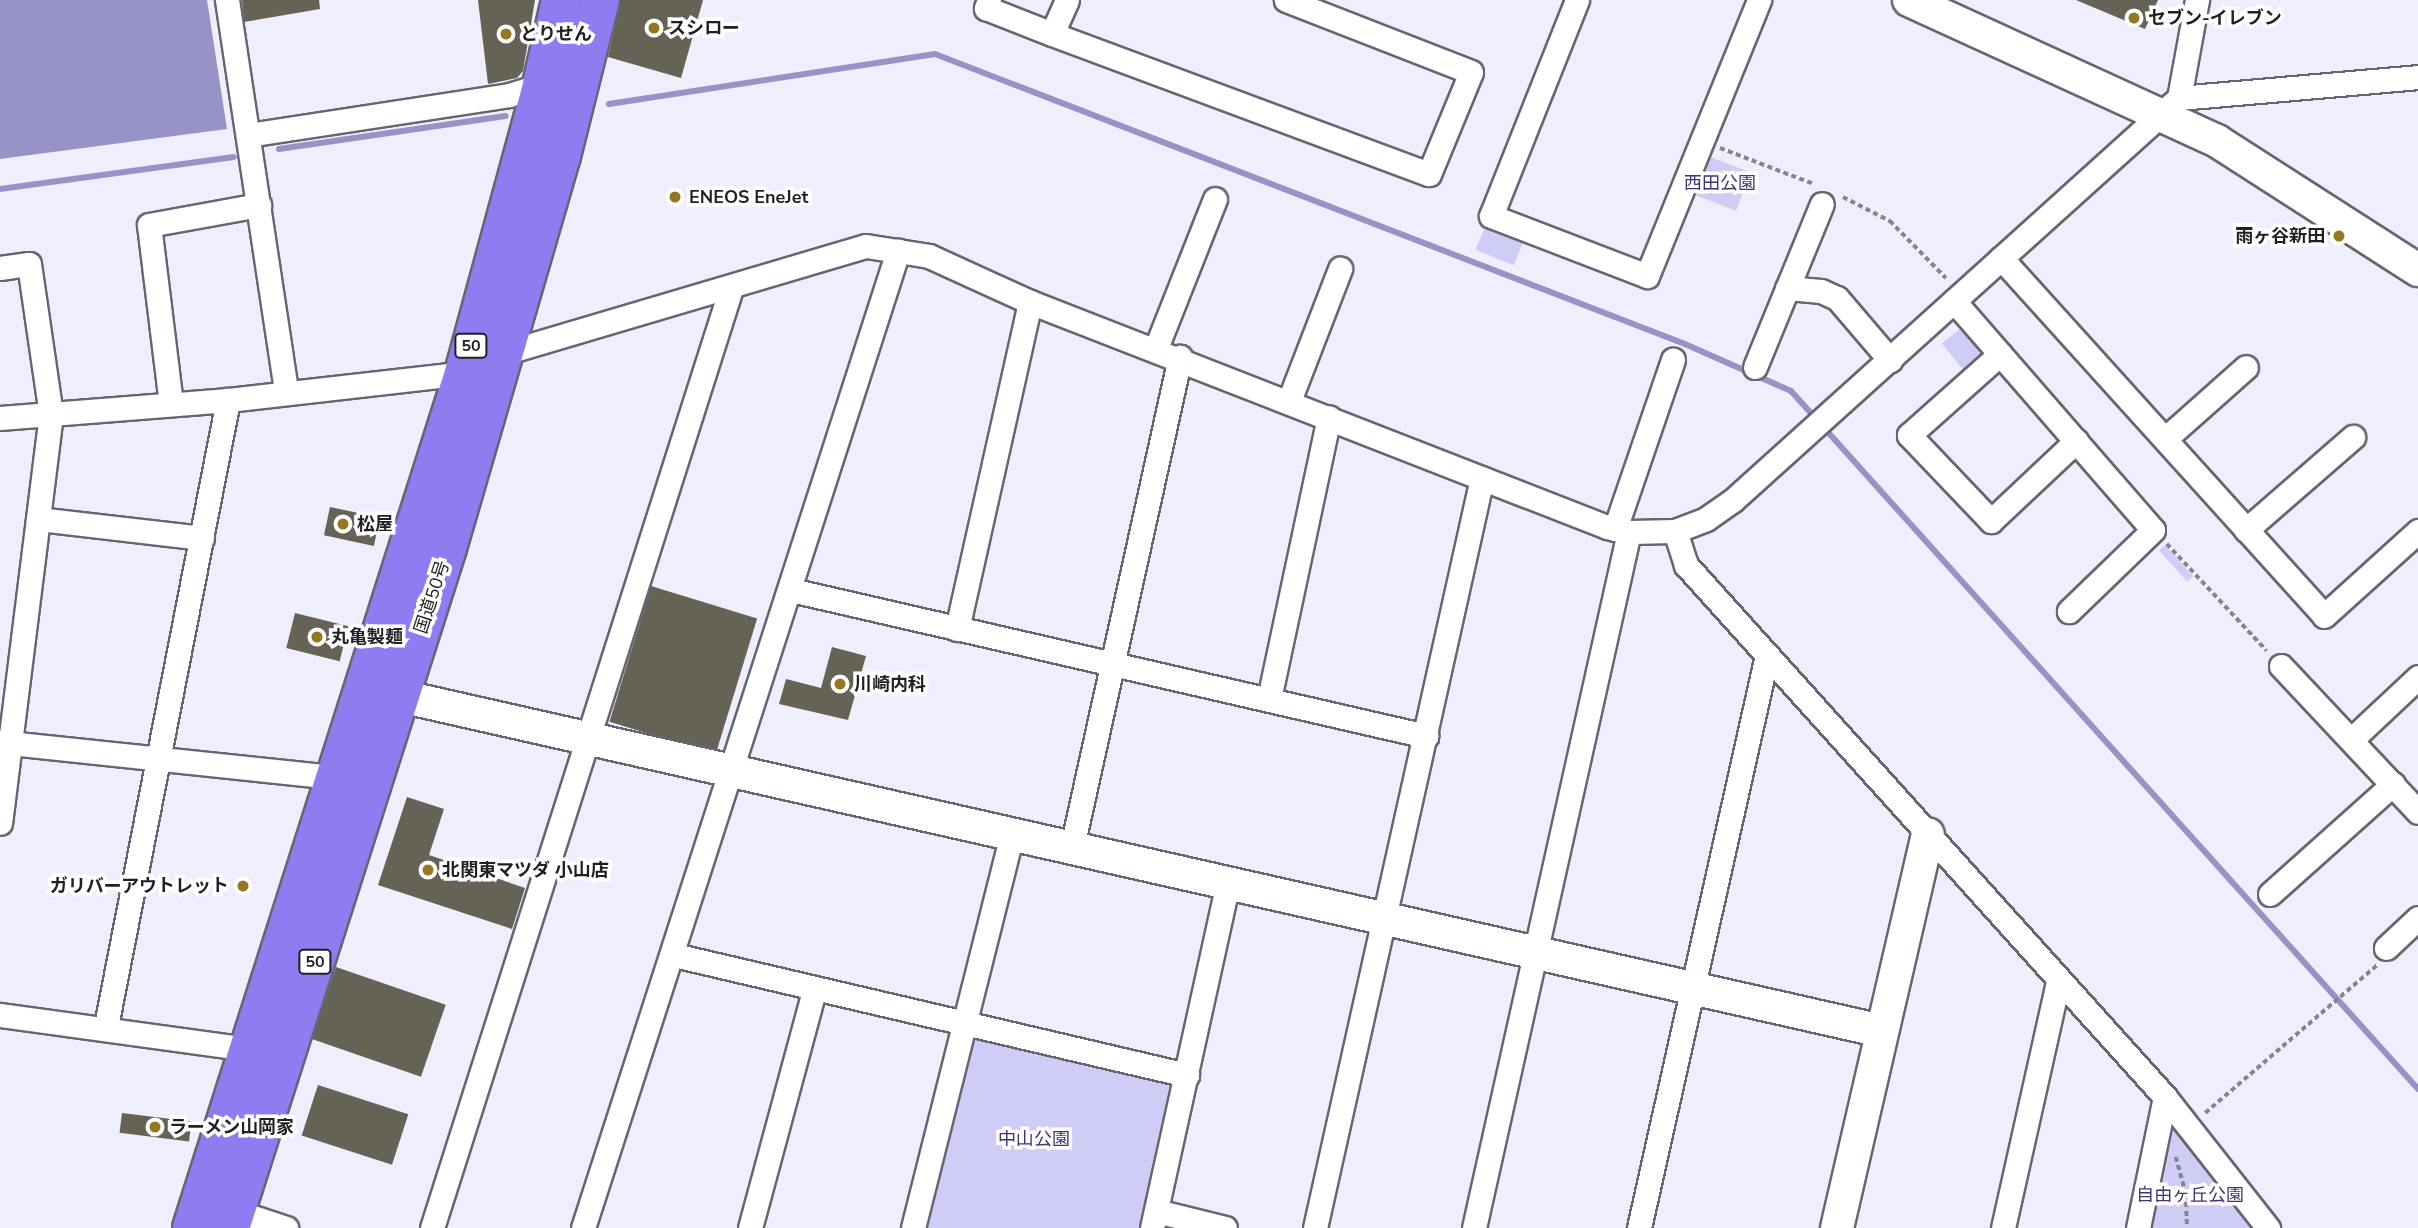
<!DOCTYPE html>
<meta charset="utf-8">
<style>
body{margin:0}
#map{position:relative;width:2418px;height:1228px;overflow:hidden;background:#eeeefc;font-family:"Nunito Sans","Noto Sans JP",sans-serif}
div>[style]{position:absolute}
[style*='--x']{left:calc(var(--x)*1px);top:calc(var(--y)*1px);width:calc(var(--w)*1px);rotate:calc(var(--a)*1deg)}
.green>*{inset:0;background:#cfcdf6;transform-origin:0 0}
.water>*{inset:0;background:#9793c6}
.stream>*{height:6px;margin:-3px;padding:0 3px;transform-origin:3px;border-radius:3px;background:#9793c6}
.building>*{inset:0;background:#676256;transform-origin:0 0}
.path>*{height:3.5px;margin-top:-1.75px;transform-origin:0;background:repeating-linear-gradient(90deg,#85858f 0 5px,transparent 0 8.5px)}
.roads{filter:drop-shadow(2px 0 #666572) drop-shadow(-2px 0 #666572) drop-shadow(0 2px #666572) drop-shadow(0 -2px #666572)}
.street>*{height:23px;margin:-11.5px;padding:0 11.5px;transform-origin:11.5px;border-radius:11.5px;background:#fff}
.secondary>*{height:32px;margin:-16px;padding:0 16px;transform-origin:16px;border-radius:16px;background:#fff}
.highway>*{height:38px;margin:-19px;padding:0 19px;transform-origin:19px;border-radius:19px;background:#8e7df1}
.dots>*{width:19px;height:19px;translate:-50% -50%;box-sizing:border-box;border:4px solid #fff;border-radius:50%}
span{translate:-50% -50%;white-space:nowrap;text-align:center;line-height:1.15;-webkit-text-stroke:7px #fff;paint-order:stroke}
.shield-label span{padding:2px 5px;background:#fff;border:2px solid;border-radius:5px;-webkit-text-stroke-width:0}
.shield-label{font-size:16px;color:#1f1f24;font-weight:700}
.poi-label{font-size:18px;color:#1f1f24;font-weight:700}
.left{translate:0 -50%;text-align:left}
.right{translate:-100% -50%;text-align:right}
.park-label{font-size:18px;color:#3f3574}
.street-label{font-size:18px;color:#1f1f24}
</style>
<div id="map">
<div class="green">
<div style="left:1705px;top:155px;width:49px;height:41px;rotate:21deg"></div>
<div style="left:1487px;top:222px;width:41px;height:30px;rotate:22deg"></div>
<div style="left:1966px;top:324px;width:33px;height:31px;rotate:51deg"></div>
<div style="left:2165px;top:545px;width:42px;height:8px;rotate:48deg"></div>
<div style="clip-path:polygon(978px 1036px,1171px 1080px,1139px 1228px,922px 1228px,965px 1042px)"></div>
<div style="clip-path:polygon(2173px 1129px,2263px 1228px,2151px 1228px)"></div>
</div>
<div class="water">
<div style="clip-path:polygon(0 0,207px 0,227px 129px,0 159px)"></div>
</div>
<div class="stream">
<div style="--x:609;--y:104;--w:330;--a:-8.7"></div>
<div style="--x:935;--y:54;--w:804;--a:21.14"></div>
<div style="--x:1685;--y:344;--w:116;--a:23.9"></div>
<div style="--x:1791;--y:391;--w:938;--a:48.07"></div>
<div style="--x:279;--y:149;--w:229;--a:-8.3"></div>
<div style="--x:0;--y:189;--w:236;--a:-7.8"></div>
</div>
<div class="building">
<div style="clip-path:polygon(242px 0,319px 0,320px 9px,244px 22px)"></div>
<div style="clip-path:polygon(478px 0,535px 0,523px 71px,517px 78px,488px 84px)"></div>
<div style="clip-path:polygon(621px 0,703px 0,681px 78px,608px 57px)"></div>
<div style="clip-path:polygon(2076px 0,2158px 0,2145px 29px)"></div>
<div style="left:330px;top:507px;width:51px;height:29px;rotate:12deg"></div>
<div style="left:651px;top:586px;width:111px;height:142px;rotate:17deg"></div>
<div style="left:295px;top:613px;width:55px;height:36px;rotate:14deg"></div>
<div style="clip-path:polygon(832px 647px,866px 656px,848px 720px,779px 704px,786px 679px,821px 688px)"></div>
<div style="clip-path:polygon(407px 797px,444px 809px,429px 855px,525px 888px,512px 929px,378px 885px)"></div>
<div style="left:336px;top:967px;width:116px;height:76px;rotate:19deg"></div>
<div style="left:318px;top:1085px;width:95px;height:53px;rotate:18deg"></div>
<div style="left:122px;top:1113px;width:70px;height:20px;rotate:7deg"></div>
</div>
<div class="path">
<div style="--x:1720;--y:148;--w:101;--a:21"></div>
<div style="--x:1843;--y:197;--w:53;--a:27.1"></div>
<div style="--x:1890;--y:221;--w:80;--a:45.5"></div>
<div style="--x:2167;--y:544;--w:146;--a:46.9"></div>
<div style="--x:2205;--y:1113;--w:227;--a:-40.7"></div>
<div style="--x:2176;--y:1157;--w:38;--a:75"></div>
<div style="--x:2186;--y:1194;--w:34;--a:88"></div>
</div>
<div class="roads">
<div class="street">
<div style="--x:227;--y:0;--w:396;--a:81.4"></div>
<div style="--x:989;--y:0;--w:9;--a:111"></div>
<div style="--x:986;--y:8;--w:71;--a:21.5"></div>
<div style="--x:1067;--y:0;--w:37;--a:114"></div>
<div style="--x:1052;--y:34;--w:402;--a:20.4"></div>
<div style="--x:1429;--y:174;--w:110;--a:-67.6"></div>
<div style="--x:1471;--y:72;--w:199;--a:-158.7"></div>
<div style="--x:1577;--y:0;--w:232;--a:111.7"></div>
<div style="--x:1491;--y:216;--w:167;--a:21"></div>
<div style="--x:1647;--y:276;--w:298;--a:-67.9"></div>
<div style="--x:2179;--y:98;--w:100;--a:-79.6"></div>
<div style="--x:248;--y:135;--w:264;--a:-8.7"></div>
<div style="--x:509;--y:95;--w:34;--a:-17"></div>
<div style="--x:2001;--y:258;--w:482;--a:47.9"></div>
<div style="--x:2324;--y:616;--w:127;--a:-42.1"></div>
<div style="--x:0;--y:268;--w:29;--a:-8"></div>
<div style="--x:29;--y:264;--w:152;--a:81.7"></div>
<div style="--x:51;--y:414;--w:412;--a:97.1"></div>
<div style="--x:1787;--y:288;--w:34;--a:5"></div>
<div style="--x:1821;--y:291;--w:17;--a:24"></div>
<div style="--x:1837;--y:298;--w:82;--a:49.5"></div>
<div style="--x:1954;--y:301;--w:303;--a:49"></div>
<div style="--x:2153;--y:530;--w:117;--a:136"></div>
<div style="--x:1156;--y:348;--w:160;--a:-68.4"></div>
<div style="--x:504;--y:353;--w:377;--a:-16.5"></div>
<div style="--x:866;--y:246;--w:32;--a:9"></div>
<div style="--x:898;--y:251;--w:31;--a:9"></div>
<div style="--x:929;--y:256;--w:111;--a:24.5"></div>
<div style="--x:1030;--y:302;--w:619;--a:21.3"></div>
<div style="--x:1607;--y:527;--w:23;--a:13"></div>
<div style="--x:1629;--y:532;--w:46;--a:-1.2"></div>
<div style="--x:1675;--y:531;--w:33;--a:-21"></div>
<div style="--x:1706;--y:519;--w:32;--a:-35"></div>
<div style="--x:1732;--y:501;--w:602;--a:-42.04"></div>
<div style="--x:2179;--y:98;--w:240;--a:-5"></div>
<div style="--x:2000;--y:354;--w:122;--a:138.3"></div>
<div style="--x:1909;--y:435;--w:119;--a:46.4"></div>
<div style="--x:1991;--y:521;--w:117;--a:-43.3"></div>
<div style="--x:1755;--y:367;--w:176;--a:-67.7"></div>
<div style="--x:1289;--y:401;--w:142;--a:-68.9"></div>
<div style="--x:171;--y:404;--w:180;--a:-97"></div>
<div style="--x:149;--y:225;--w:112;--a:-10.3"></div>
<div style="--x:0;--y:418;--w:229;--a:-4.5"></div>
<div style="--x:228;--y:400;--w:238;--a:-6.5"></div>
<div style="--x:2165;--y:439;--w:108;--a:-41.6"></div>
<div style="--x:38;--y:519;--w:165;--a:6.6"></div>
<div style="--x:1615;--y:529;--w:179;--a:-71.1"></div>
<div style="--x:2246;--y:530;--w:142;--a:-41"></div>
<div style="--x:1675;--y:531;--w:36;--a:72"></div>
<div style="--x:1686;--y:565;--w:716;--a:48"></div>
<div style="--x:2165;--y:1097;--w:167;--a:51.8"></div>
<div style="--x:791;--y:590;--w:652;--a:12.95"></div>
<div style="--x:957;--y:629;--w:335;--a:-77.4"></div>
<div style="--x:2281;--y:666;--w:200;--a:46.8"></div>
<div style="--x:1269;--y:699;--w:288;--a:-78"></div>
<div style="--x:2351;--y:740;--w:92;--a:-43.2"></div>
<div style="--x:0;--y:742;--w:335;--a:6"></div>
<div style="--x:1072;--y:847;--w:502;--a:-77.57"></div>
<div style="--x:2270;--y:894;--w:165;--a:-41.8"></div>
<div style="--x:2386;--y:948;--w:44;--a:-43.2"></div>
<div style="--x:674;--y:955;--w:527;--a:13.17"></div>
<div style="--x:0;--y:1015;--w:251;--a:7.8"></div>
<div style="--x:106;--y:1026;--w:638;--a:-78.97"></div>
<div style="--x:235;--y:1211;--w:54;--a:18.4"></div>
<div style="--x:1156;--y:1211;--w:71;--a:13.8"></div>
<div style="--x:432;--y:1228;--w:986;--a:-72.35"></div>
<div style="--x:583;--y:1228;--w:1027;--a:-72.13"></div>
<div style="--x:750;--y:1228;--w:246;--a:-74.9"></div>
<div style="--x:913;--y:1228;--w:407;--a:-75.9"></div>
<div style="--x:1152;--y:1228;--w:353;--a:-77.6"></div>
<div style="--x:1315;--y:1228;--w:768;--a:-77.45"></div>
<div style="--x:1474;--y:1228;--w:713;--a:-77.45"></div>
<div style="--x:1639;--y:1228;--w:587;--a:-77.41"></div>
<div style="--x:2003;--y:1228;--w:253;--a:-77.4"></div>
<div style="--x:2138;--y:1228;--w:134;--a:-78.4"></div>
</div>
<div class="secondary">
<div style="--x:1909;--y:0;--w:339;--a:24.6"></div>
<div style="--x:2217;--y:141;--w:239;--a:32.7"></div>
<div style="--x:378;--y:691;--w:1542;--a:12.74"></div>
<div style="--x:1837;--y:1228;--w:404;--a:-77"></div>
</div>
<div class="highway">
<div style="--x:192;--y:1228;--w:897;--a:-72.35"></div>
<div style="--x:464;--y:373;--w:298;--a:-74.8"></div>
<div style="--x:542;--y:85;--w:87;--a:-77.4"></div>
<div style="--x:230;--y:1228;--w:714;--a:-72.3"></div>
<div style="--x:447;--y:548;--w:408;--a:-73.8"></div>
<div style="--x:561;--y:156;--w:161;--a:-76"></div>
</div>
</div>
<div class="dots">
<div style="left:2134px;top:18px;background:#94771e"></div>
<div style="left:654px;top:28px;background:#94771e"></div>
<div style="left:506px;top:34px;background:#94771e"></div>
<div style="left:675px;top:197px;background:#94771e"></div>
<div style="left:2339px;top:236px;background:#94771e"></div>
<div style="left:343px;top:524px;background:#94771e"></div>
<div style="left:317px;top:637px;background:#94771e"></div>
<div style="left:840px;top:684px;background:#94771e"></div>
<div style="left:428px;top:870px;background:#94771e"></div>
<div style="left:243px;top:886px;background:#94771e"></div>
<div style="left:155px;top:1127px;background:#94771e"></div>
</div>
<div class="shield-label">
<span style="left:471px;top:346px">50</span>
<span style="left:315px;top:962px">50</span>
</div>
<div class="poi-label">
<span class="left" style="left:2148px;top:18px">セブン-イレブン</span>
<span class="left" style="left:668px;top:28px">スシロー</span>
<span class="left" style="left:520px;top:34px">とりせん</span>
<span class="left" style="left:689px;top:197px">ENEOS EneJet</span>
<span class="right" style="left:2325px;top:236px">雨ヶ谷新田</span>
<span class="left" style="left:357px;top:524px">松屋</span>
<span class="left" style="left:331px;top:637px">丸亀製麺</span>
<span class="left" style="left:854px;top:684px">川崎内科</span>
<span class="left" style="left:442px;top:870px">北関東マツダ 小山店</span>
<span class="right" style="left:229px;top:886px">ガリバーアウトレット</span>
<span class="left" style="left:169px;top:1127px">ラーメン山岡家</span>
</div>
<div class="park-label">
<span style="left:1720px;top:183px">西田公園</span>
<span style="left:1034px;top:1139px">中山公園</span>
<span style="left:2190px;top:1195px">自由ヶ丘公園</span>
</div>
<div class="street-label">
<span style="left:432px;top:597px;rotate:-72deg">国道50号</span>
</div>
</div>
